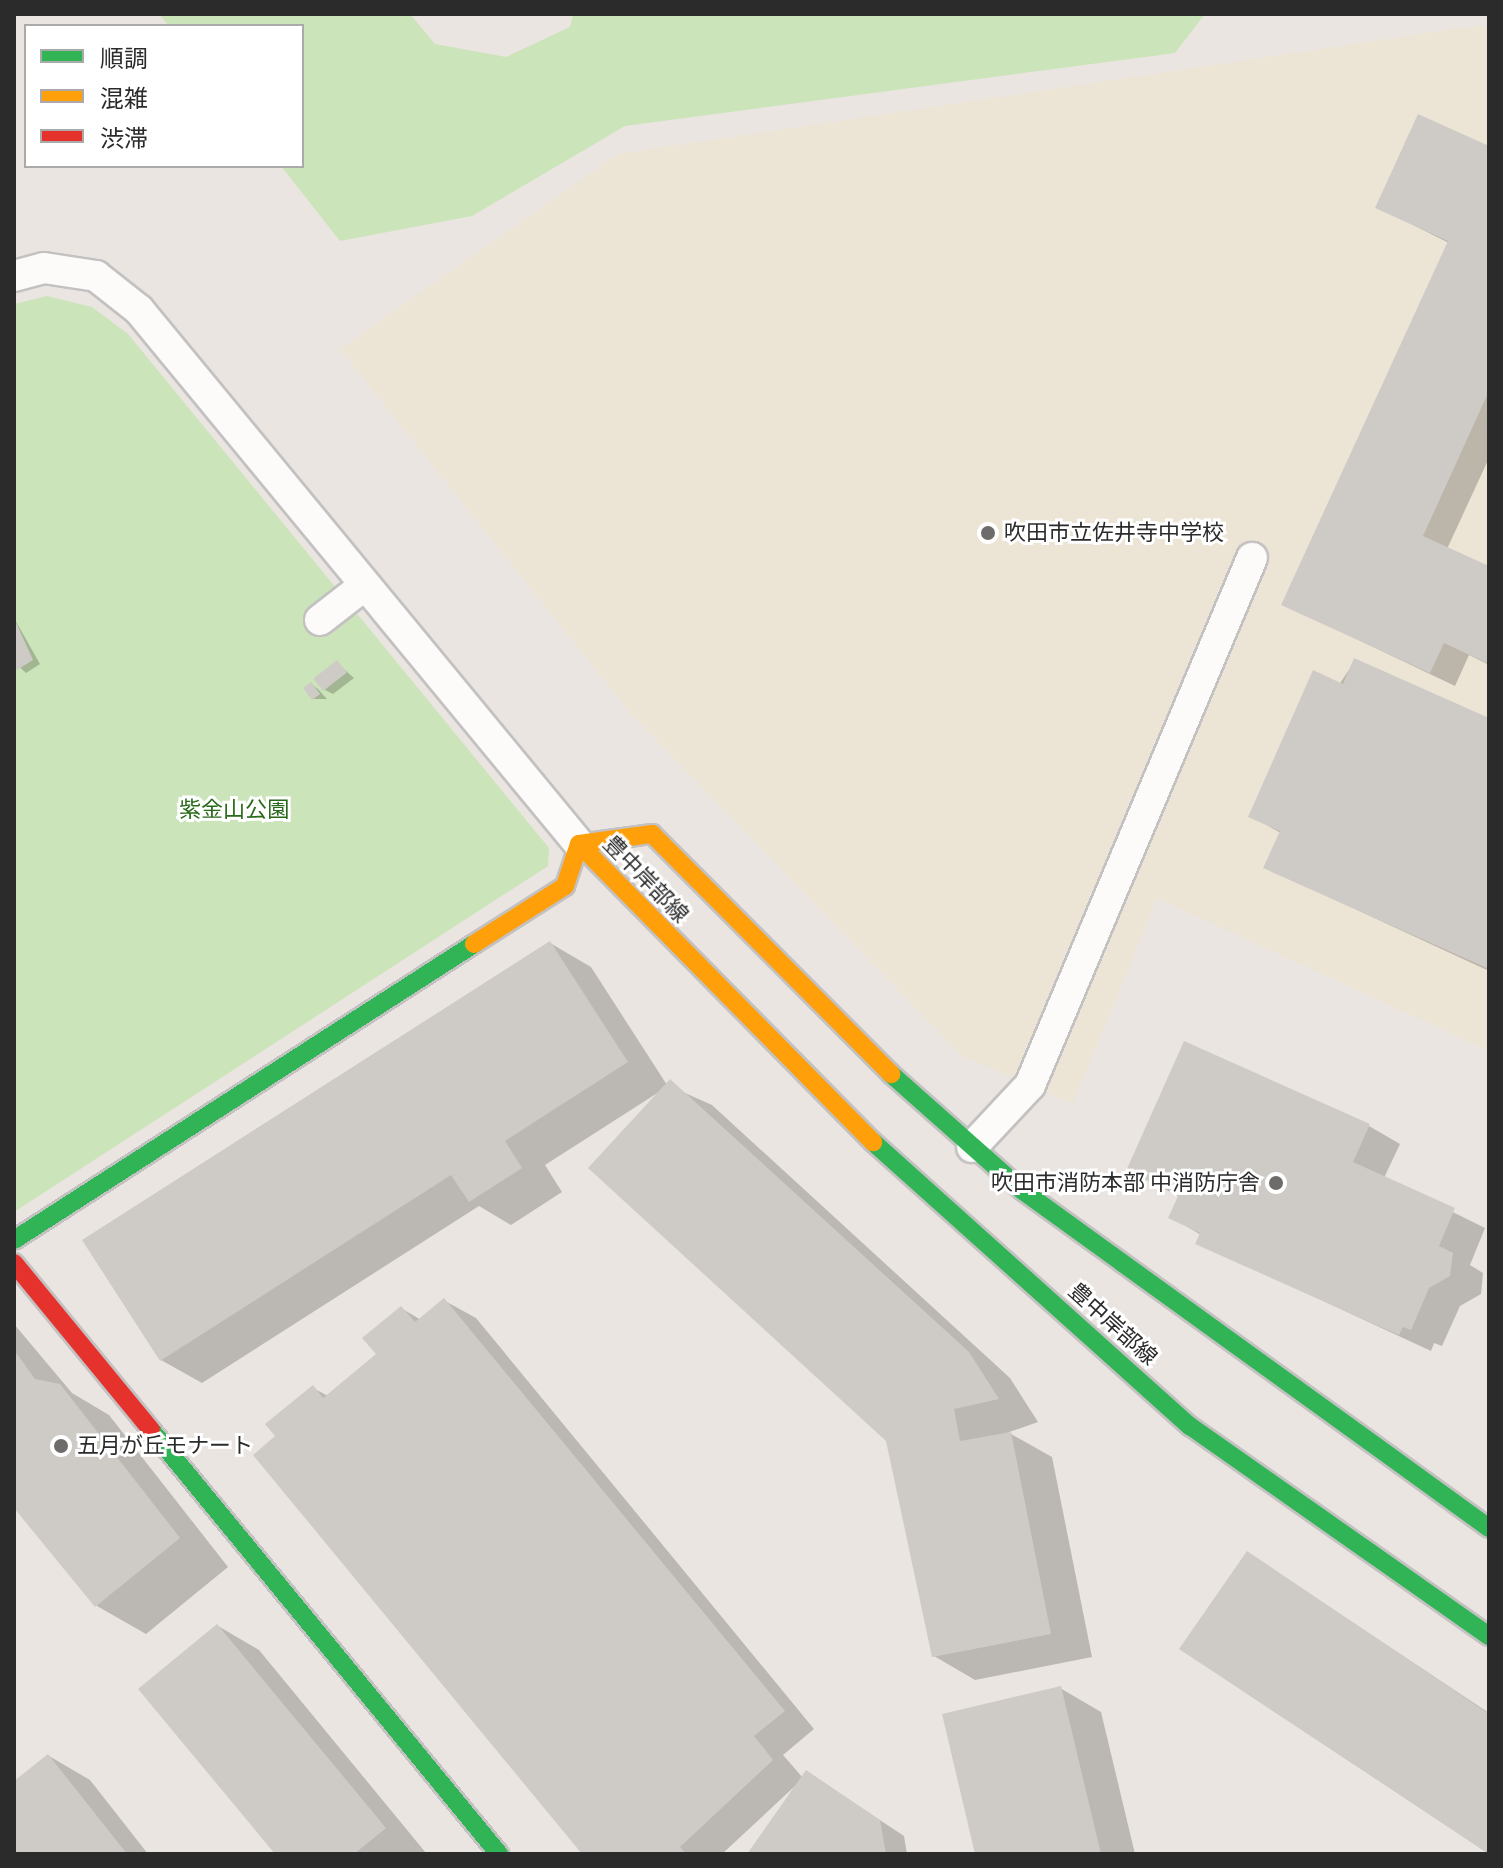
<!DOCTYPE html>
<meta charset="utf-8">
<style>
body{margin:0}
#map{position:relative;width:1503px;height:1868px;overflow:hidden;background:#eae5e0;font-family:"Roboto Condensed","Noto Sans JP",sans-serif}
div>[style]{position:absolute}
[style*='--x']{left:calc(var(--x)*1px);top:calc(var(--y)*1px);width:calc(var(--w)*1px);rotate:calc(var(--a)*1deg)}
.education>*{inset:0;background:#ece4d5}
.green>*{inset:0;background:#cbe4b9}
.shadow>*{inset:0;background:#0003}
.building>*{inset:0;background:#cecbc7;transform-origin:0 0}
.roads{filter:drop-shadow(2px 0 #c3c1c1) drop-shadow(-2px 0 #c3c1c1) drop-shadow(0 2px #c3c1c1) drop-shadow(0 -2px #c3c1c1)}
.lane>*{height:30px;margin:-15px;padding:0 15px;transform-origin:15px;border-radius:15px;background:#fcfbfa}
.fast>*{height:18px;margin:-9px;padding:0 9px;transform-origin:9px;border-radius:9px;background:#30b455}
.slow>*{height:18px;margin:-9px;padding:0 9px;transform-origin:9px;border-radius:9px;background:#ff9f0a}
.jam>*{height:18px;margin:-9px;padding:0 9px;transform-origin:9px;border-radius:9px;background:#e5322d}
.dots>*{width:22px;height:22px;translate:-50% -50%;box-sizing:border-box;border:4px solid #fff;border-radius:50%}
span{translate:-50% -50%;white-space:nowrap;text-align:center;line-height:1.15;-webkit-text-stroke:6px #fff;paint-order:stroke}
.poi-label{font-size:22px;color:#2b2b2b}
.left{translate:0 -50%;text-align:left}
.right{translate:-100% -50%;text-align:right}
.park-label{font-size:22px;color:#29691a}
.street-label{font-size:22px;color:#2b2b2b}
.frame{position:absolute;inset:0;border:16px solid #2b2b2b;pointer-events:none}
.legend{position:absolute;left:24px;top:24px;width:280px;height:144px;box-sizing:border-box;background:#fff;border:2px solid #aaa;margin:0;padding:10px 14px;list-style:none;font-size:24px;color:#2b2b2b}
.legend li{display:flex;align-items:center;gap:16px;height:40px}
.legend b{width:40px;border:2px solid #aaa}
</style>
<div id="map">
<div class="education">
<div style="clip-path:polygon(1481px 25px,1489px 28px,1489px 1051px,1157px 898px,1073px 1104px,962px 1056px,633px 716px,340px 349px,618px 154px)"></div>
</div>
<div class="green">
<div style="clip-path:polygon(159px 14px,410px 14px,435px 44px,506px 57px,570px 27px,573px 14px,1205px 14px,1175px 53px,625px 126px,472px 216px,340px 241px,281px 166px,302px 166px,302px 26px,169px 26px)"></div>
<div style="clip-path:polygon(47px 296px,92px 307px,128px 334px,549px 848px,548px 866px,14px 1212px,14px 304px)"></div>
</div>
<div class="shadow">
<div style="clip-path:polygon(1489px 148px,1489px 458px,1447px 549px,1489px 568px,1489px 665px,1469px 655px,1455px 686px,1283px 604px,1449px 243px,1377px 207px)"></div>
<div style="clip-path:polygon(14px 618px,40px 664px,26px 673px,14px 662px)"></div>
<div style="clip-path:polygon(1355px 661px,1489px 720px,1489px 971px,1266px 868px,1281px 833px,1250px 816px)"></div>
<div style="clip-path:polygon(337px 663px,354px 678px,333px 694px,325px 690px)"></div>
<div style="clip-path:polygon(311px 684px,318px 689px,327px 699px,313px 699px)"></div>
<div style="clip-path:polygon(550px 943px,591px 967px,667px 1085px,712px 1105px,1010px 1378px,1038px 1422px,995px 1437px,1011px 1434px,1052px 1457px,1092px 1657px,975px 1680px,934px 1656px,888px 1440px,659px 1092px,545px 1165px,562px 1192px,511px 1225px,479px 1206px,202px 1383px,161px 1360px)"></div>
<div style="clip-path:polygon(1369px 1126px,1400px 1144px,1384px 1178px,1485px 1228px,1470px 1265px,1483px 1273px,1481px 1294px,1460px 1306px,1442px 1346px,1434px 1343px,1431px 1351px,1198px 1243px,1201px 1235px,1171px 1217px,1180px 1197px,1128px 1170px)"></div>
<div style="clip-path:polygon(445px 1301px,476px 1318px,814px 1729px,783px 1755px,803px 1778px,807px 1772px,904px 1836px,907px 1854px,750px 1854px,795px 1786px,722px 1854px,585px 1854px,278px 1437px,313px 1388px,328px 1396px,379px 1354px,401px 1308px,421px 1320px)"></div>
<div style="clip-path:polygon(14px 1324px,72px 1393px,109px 1415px,228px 1567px,146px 1634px,97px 1606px,14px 1505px)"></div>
<div style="clip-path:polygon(1248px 1553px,1489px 1713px,1489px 1854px,1182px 1649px)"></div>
<div style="clip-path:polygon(218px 1626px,259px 1650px,426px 1853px,277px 1854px)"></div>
<div style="clip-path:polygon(1060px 1688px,1101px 1712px,1135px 1854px,977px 1854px)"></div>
<div style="clip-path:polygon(49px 1756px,90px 1780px,148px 1854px,14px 1854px,14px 1783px)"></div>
</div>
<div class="building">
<div style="clip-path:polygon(1418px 114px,1489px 146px,1489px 391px,1423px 536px,1489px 566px,1489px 664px,1444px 643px,1430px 673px,1281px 605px,1448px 241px,1375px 208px)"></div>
<div style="clip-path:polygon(14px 618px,33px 660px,17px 670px,14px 666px)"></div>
<div style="clip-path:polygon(1354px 658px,1489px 718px,1487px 968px,1263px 868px,1280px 831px,1248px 817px,1313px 670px,1343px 684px)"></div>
<div style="left:337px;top:660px;width:16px;height:30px;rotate:52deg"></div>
<div style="left:311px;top:682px;width:15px;height:10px;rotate:53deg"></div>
<div style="clip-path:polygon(550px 941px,628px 1062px,505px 1141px,522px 1168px,469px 1202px,451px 1175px,160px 1361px,82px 1240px)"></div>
<div style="clip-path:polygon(1184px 1041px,1370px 1124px,1353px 1162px,1455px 1208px,1439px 1246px,1453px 1253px,1450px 1276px,1429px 1288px,1411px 1330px,1403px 1327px,1399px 1335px,1195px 1244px,1200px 1233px,1168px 1218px,1179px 1194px,1126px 1171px)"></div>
<div style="clip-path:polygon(670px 1079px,969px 1352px,999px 1399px,954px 1409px,960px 1441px,1011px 1432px,1051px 1634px,932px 1657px,886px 1441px,588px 1168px)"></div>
<div style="clip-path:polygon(444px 1298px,785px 1711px,754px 1736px,773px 1760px,680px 1847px,686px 1854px,582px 1854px,253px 1455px,275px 1436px,265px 1424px,313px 1385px,323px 1398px,376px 1354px,362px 1338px,401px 1306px,415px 1322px)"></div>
<div style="clip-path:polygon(14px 1350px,35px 1379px,60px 1384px,180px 1538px,95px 1607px,14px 1508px)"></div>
<div style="clip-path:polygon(1247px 1551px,1489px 1714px,1489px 1854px,1179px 1649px)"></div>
<div style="clip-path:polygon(217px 1624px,386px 1828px,354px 1854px,275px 1854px,138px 1689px)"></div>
<div style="clip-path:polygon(1061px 1686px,1101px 1854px,975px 1854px,942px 1714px)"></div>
<div style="clip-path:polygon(48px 1754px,127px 1854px,14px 1854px,14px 1781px)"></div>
<div style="clip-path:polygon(806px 1770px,880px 1820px,886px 1854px,747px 1854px)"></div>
</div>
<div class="roads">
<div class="lane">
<div style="--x:14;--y:276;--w:31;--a:-15"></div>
<div style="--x:44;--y:268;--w:53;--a:8.7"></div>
<div style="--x:96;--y:276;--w:55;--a:38.3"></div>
<div style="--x:139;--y:310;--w:692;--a:50.51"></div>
<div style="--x:320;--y:620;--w:57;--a:-37.9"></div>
<div style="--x:972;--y:1147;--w:85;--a:-46.9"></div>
<div style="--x:1030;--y:1085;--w:572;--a:-67.16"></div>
</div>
<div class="fast">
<div style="--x:891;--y:1074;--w:176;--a:41.6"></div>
<div style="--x:1023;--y:1191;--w:575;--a:35.87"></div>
<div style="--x:873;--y:1142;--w:426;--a:41.9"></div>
<div style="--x:1190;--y:1426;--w:365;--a:35.1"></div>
<div style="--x:14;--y:1240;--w:547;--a:-32.76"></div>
<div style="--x:151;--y:1430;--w:549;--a:50.62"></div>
</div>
<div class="slow">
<div style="--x:579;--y:844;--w:419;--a:45.4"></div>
<div style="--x:579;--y:844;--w:74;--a:-7.8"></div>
<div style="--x:652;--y:834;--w:339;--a:45.1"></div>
<div style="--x:474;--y:944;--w:108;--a:-32.5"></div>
<div style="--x:565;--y:886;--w:44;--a:-71.6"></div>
</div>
<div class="jam">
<div style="--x:14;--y:1263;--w:216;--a:50.6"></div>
</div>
</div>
<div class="dots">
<div style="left:988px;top:533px;background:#6e6c6a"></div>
<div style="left:1276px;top:1183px;background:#6e6c6a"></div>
<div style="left:61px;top:1446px;background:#6e6c6a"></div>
</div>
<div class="poi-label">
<span class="left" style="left:1004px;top:533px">吹田市立佐井寺中学校</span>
<span class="right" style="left:1260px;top:1183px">吹田市消防本部 中消防庁舎</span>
<span class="left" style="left:77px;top:1446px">五月が丘モナート</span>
</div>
<div class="park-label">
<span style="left:234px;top:810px">紫金山公園</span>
</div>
<div class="street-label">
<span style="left:646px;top:879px;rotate:46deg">豊中岸部線</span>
<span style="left:1113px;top:1324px;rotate:42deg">豊中岸部線</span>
</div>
<div class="frame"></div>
<ul class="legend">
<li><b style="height:10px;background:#30b455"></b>順調</li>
<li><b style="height:10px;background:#ff9f0a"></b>混雑</li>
<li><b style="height:10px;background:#e5322d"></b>渋滞</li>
</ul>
</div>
